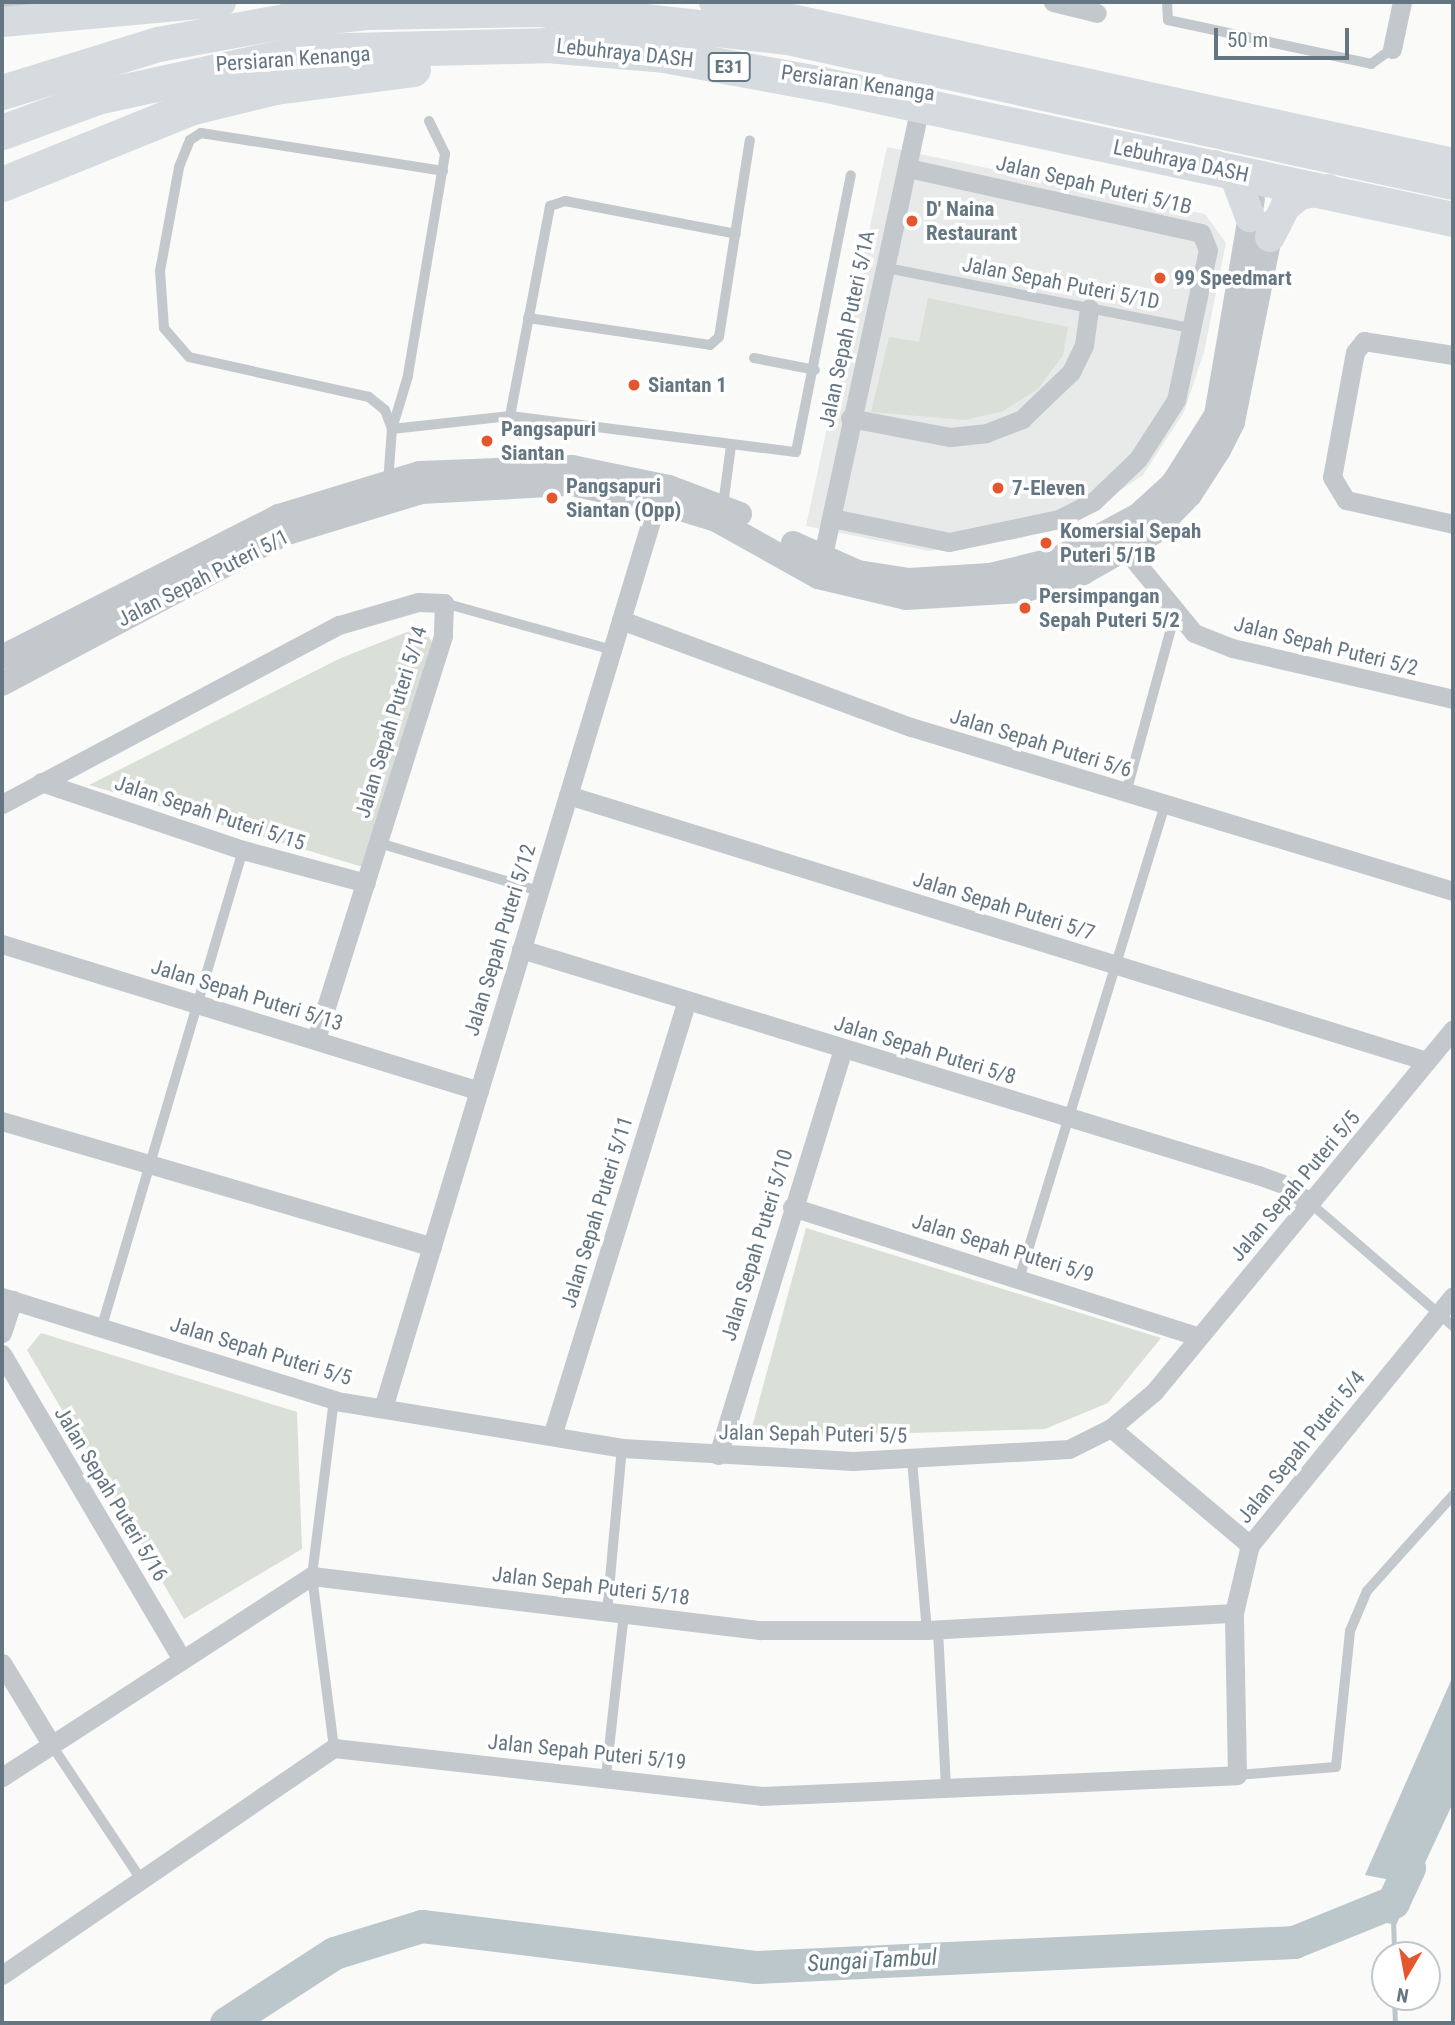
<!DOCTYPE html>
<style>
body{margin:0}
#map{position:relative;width:1455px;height:2025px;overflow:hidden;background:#fafaf8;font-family:"Roboto Condensed",sans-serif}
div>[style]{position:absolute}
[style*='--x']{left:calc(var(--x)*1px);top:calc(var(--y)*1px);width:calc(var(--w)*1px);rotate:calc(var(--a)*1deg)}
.built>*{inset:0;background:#e8e9e9}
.green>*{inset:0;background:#dadfd7}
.water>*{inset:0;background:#bbc7cb}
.stream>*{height:5px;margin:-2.5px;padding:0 2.5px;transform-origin:2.5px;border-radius:2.5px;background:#bbc7cb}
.river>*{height:33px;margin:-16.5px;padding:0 16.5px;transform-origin:16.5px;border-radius:16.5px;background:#bbc7cb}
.service>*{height:10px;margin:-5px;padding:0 5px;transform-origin:5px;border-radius:5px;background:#c3c8cc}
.minor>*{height:19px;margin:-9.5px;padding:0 9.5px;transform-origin:9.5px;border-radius:9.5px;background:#c3c8cc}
.tertiary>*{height:24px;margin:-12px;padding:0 12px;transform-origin:12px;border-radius:12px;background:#c3c8cc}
.primary>*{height:30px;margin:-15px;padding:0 15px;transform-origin:15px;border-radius:15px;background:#d6dbdf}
.motorway>*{height:35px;margin:-17.5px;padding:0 17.5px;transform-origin:17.5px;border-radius:17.5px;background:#d6dbdf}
.dots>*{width:19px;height:19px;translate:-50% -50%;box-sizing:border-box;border:4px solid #fff;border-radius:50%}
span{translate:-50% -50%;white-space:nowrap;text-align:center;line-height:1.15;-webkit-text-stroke:7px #fff;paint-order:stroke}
.shield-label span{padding:2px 5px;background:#fff;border:2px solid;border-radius:5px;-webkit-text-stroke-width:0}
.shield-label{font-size:19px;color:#657683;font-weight:700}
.street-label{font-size:21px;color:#657683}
.poi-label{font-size:21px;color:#657683;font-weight:700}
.left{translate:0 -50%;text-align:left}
.water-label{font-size:23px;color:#60757c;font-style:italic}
.frame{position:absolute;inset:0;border:4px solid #657683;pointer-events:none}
.north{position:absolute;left:1371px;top:1941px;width:70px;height:70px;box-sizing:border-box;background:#fff;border:2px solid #c1c8cd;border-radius:50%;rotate:190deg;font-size:19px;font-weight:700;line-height:28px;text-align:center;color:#657683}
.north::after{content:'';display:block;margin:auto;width:24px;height:32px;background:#e4572e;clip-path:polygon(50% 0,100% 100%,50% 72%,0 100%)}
.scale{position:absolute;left:1214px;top:28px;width:135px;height:32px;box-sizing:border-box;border:4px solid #657683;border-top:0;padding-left:9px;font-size:21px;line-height:24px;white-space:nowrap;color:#657683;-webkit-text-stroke:5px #fff;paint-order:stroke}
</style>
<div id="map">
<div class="built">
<div style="clip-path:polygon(887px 147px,1205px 214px,1226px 243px,1204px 352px,1184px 412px,1143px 475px,1087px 513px,1022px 538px,929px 551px,806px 526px)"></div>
</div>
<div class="green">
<div style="clip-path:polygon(928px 298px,1068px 327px,1063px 355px,1038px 389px,1003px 411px,965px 420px,871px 412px,889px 337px,919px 342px)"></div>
<div style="clip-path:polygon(422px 626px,432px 642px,363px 867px,89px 785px,341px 658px)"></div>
<div style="clip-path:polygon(806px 1228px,1161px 1338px,1108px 1403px,1045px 1429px,749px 1438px)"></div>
<div style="clip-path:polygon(41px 1333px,297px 1412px,302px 1549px,184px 1619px,27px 1350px)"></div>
</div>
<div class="water">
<div style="clip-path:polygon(1453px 1676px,1453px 1803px,1396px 1925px,1382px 1922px,1391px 1880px,1365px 1875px)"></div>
</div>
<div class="stream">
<div style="--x:1393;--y:1920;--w:35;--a:88"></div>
<div style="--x:1394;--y:1997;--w:26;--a:88"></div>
</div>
<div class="river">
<div style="--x:226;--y:2023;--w:129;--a:-32.9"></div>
<div style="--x:334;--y:1953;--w:92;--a:-17.1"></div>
<div style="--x:422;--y:1926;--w:337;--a:7"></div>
<div style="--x:756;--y:1967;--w:539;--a:-2.66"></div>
<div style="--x:1294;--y:1942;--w:107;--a:-22"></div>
<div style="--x:1393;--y:1902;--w:38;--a:-65"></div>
</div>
<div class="service">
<div style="--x:2;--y:2;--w:48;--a:2.4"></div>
<div style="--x:1167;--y:2;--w:18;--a:87"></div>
<div style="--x:1168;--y:20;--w:208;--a:12.2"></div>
<div style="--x:1371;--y:64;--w:26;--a:-36"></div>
<div style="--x:429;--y:121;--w:37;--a:64"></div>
<div style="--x:445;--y:154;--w:225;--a:99.5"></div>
<div style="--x:408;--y:376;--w:55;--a:106.8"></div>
<div style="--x:392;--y:429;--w:119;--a:-6.3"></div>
<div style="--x:510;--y:416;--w:288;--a:7.2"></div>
<div style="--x:796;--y:452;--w:282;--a:-78.8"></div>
<div style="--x:882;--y:267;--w:315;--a:11.2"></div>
<div style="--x:528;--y:318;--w:184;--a:8.4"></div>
<div style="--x:710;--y:345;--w:12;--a:-42"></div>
<div style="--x:719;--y:337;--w:199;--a:-81.1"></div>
<div style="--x:754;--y:358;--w:62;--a:11.1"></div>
<div style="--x:510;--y:416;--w:214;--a:-79.2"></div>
<div style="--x:550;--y:206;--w:16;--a:-18"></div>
<div style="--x:565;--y:201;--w:174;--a:10.9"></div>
<div style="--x:388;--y:483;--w:54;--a:-85.8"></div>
<div style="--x:392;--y:429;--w:20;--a:-110"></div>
<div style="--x:385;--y:410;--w:21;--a:-141"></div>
<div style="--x:369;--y:397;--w:184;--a:-167.5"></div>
<div style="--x:189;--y:357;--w:38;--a:-131"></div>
<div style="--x:164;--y:328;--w:57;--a:-94"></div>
<div style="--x:160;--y:271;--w:106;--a:-79.6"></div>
<div style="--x:179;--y:167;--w:29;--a:-68"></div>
<div style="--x:190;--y:140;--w:13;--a:-32"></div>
<div style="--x:201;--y:133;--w:245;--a:8.9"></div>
<div style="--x:723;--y:505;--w:60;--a:-82.3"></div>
<div style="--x:444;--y:603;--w:174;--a:15.6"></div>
<div style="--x:1126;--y:793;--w:186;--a:-74.7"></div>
<div style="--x:379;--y:843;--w:167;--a:16.7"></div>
<div style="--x:1310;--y:1203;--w:189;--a:40.7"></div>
<div style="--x:1020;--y:1276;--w:493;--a:-72.9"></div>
<div style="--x:102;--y:1326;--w:496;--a:-73.5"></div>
<div style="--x:912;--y:1460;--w:171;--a:85"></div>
<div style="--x:607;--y:1612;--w:165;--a:-84.8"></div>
<div style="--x:938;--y:1630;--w:158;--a:87.1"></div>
<div style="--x:51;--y:1744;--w:161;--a:56.4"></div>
<div style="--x:334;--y:1748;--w:173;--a:-97.3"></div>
<div style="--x:312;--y:1576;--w:178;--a:-82.9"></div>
<div style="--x:1237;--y:1775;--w:99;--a:-4.6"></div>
<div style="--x:1336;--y:1767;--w:137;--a:-84.1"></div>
<div style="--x:1350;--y:1631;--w:43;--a:-67"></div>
<div style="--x:1367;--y:1591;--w:129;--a:-48.1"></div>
<div style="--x:606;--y:1776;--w:164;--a:-83.7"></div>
</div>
<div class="minor">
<div style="--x:1053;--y:2;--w:45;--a:14"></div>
<div style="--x:1392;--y:49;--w:48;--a:-78"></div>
<div style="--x:1453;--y:355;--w:90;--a:-171.1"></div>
<div style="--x:1364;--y:341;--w:14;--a:129"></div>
<div style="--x:1355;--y:352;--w:127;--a:100.4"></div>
<div style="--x:1332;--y:477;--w:27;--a:59"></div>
<div style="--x:1346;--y:500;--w:110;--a:12.6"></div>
<div style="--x:850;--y:418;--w:102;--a:10.8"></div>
<div style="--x:950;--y:437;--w:36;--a:-6"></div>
<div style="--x:986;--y:433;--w:39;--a:-21"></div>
<div style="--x:1022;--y:419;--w:68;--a:-43.8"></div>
<div style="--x:1071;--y:372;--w:30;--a:-64"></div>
<div style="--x:1084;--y:345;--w:37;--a:-82"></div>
<div style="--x:832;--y:518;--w:119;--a:11.6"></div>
<div style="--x:949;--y:542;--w:112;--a:-11.8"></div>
<div style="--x:1059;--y:519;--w:39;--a:-27"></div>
<div style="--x:1094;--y:501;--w:61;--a:-43.7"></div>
<div style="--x:1138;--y:459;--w:70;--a:-57.2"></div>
<div style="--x:1176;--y:400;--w:153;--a:-78"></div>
<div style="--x:1208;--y:250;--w:18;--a:-112"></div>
<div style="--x:1201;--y:233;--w:300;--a:-167.5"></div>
<div style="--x:1116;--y:538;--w:123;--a:50.6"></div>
<div style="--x:1194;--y:633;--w:41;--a:21.5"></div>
<div style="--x:1232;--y:648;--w:227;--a:13"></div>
<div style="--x:820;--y:569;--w:481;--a:-77.8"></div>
<div style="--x:621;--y:620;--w:309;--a:20.3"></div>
<div style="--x:911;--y:727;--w:566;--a:16.83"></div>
<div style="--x:41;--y:782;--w:213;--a:18.6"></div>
<div style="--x:243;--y:850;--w:127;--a:15"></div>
<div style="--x:568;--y:795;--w:899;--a:17.21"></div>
<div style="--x:2;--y:804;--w:382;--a:-28"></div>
<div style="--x:339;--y:625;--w:82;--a:-16.2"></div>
<div style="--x:418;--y:602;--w:26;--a:2"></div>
<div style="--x:444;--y:603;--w:33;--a:92"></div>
<div style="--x:443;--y:636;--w:423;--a:107.5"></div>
<div style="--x:2;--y:944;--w:499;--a:17.1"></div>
<div style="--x:521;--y:949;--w:771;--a:17.05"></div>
<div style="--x:1258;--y:1175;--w:30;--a:20"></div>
<div style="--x:1286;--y:1185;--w:30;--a:37"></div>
<div style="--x:2;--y:1121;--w:448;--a:16.3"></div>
<div style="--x:792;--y:1207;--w:427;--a:17.7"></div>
<div style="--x:2;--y:1297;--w:356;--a:17.2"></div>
<div style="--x:342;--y:1402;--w:284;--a:9.3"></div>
<div style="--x:622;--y:1448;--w:231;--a:3.2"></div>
<div style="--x:853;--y:1461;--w:216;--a:-3.2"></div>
<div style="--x:1069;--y:1449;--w:47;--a:-26.6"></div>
<div style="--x:1111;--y:1428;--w:56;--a:-39.9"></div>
<div style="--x:1154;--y:1392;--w:470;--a:-50.5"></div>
<div style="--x:2;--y:1333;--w:35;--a:-72"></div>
<div style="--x:2;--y:1354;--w:353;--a:59.5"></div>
<div style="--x:383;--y:1408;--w:958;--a:-73.19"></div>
<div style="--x:1111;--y:1428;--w:182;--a:40.1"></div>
<div style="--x:552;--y:1436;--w:454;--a:-72.8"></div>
<div style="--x:718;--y:1455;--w:425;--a:-72.9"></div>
<div style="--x:2;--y:1663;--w:95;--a:58.8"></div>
<div style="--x:2;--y:1777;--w:369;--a:-33"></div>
<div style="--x:312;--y:1576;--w:451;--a:6.9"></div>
<div style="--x:760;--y:1630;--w:167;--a:0"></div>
<div style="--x:927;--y:1630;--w:307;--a:-3.2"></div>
<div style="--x:2;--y:1975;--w:402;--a:-34.4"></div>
<div style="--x:334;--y:1748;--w:430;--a:6.4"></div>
<div style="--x:761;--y:1796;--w:476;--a:-2.5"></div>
<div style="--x:1237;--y:1775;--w:162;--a:-91.1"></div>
<div style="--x:1234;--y:1613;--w:70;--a:-76.8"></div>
<div style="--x:1250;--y:1545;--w:321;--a:-50.8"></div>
</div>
<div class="tertiary">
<div style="--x:793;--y:543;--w:71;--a:24"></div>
<div style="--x:858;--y:572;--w:52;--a:8.9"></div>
<div style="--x:909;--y:580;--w:81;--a:-3.5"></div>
<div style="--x:990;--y:575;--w:68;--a:-13.6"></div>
<div style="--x:1056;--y:559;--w:93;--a:-28.2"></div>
<div style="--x:1138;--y:515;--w:47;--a:-42.4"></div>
<div style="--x:1173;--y:483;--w:80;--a:-57.7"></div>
<div style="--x:1216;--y:415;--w:219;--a:-80.3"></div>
<div style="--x:2;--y:657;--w:311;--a:-27"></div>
<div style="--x:279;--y:516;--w:147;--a:-17"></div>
<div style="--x:420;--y:473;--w:152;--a:-2.3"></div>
<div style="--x:572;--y:467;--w:99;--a:11.7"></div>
<div style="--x:669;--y:487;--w:76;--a:20.8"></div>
<div style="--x:2;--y:684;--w:319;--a:-28"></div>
<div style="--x:284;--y:534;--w:143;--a:-17"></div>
<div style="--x:421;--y:492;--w:150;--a:-3.1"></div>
<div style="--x:571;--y:484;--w:95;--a:12.1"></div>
<div style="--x:664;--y:504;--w:54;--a:17.1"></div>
<div style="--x:716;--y:520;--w:117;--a:29.2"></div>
<div style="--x:818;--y:577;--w:90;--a:13.4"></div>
<div style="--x:906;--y:598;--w:117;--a:-3.4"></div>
<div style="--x:1023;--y:591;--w:63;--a:-16.7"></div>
<div style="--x:1083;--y:573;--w:81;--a:-29.7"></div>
<div style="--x:1153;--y:533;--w:53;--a:-45.8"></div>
<div style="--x:1190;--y:495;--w:54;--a:-57.2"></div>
<div style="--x:1219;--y:450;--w:31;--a:-63"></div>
<div style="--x:1233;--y:422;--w:205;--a:-78.7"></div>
</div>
<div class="primary">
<div style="--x:714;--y:2;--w:756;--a:12.29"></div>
<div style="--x:2;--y:22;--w:220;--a:-5.2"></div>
<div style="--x:1215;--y:165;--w:23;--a:31"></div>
<div style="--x:1235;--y:177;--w:43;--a:69.4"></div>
<div style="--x:1270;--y:237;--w:34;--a:-63"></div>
<div style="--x:1285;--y:207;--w:19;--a:-39"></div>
<div style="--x:1300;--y:195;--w:29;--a:-12"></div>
</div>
<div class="motorway">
<div style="--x:2;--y:92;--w:163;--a:-17.1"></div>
<div style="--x:158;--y:44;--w:128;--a:-10.3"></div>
<div style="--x:284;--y:21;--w:83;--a:-6.2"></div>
<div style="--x:367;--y:12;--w:173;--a:-1"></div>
<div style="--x:540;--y:9;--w:249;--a:6.5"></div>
<div style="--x:787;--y:37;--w:682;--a:12.28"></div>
<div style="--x:2;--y:132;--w:101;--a:-20.2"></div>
<div style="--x:97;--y:97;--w:216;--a:-12.3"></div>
<div style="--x:308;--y:51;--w:238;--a:-1.4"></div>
<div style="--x:546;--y:45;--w:118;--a:4.8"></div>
<div style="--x:664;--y:55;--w:161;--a:10.4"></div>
<div style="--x:822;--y:84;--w:645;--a:12.08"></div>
<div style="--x:2;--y:184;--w:206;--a:-22"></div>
<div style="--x:193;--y:107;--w:84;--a:-13.7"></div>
<div style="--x:275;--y:87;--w:139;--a:-7.4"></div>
</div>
<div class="dots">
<div style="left:912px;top:221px;background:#e4572e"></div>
<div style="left:1160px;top:278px;background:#e4572e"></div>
<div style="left:634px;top:385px;background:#e4572e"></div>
<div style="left:487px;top:441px;background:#e4572e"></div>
<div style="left:998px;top:488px;background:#e4572e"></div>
<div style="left:552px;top:498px;background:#e4572e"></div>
<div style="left:1046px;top:543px;background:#e4572e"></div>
<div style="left:1025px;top:608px;background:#e4572e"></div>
</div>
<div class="shield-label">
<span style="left:729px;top:67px">E31</span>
</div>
<div class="street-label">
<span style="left:625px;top:53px;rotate:6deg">Lebuhraya DASH</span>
<span style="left:293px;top:59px;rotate:-4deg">Persiaran Kenanga</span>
<span style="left:858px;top:83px;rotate:8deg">Persiaran Kenanga</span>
<span style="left:1181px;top:161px;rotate:12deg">Lebuhraya DASH</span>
<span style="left:1094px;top:185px;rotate:13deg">Jalan Sepah Puteri 5/1B</span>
<span style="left:1061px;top:283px;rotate:11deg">Jalan Sepah Puteri 5/1D</span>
<span style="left:847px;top:329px;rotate:-78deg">Jalan Sepah Puteri 5/1A</span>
<span style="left:203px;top:578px;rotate:-27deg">Jalan Sepah Puteri 5/1</span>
<span style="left:1326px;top:646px;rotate:14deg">Jalan Sepah Puteri 5/2</span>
<span style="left:391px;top:722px;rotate:-73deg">Jalan Sepah Puteri 5/14</span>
<span style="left:1041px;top:743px;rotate:17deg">Jalan Sepah Puteri 5/6</span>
<span style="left:210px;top:813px;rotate:18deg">Jalan Sepah Puteri 5/15</span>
<span style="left:1004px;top:906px;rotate:17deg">Jalan Sepah Puteri 5/7</span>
<span style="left:500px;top:940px;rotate:-73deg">Jalan Sepah Puteri 5/12</span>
<span style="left:247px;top:995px;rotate:17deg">Jalan Sepah Puteri 5/13</span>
<span style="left:925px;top:1050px;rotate:17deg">Jalan Sepah Puteri 5/8</span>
<span style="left:1295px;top:1186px;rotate:-50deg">Jalan Sepah Puteri 5/5</span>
<span style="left:597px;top:1212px;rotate:-73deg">Jalan Sepah Puteri 5/11</span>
<span style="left:757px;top:1245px;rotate:-73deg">Jalan Sepah Puteri 5/10</span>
<span style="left:1003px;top:1248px;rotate:17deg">Jalan Sepah Puteri 5/9</span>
<span style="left:261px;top:1351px;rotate:17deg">Jalan Sepah Puteri 5/5</span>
<span style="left:813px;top:1434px;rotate:1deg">Jalan Sepah Puteri 5/5</span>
<span style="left:1301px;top:1447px;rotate:-51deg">Jalan Sepah Puteri 5/4</span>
<span style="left:111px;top:1494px;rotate:59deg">Jalan Sepah Puteri 5/16</span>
<span style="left:591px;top:1586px;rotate:7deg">Jalan Sepah Puteri 5/18</span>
<span style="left:587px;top:1752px;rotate:6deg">Jalan Sepah Puteri 5/19</span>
</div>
<div class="poi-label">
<span class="left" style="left:926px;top:221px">D' Naina<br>Restaurant</span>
<span class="left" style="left:1174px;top:278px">99 Speedmart</span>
<span class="left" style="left:648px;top:385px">Siantan 1</span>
<span class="left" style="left:501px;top:441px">Pangsapuri<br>Siantan</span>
<span class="left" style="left:566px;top:498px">Pangsapuri<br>Siantan (Opp)</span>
<span class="left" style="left:1012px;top:488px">7-Eleven</span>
<span class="left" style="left:1060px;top:543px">Komersial Sepah<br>Puteri 5/1B</span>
<span class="left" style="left:1039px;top:608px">Persimpangan<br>Sepah Puteri 5/2</span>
</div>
<div class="water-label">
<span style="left:872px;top:1961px;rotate:-3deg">Sungai Tambul</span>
</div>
<div class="frame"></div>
<div class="north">N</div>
<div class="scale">50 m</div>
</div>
